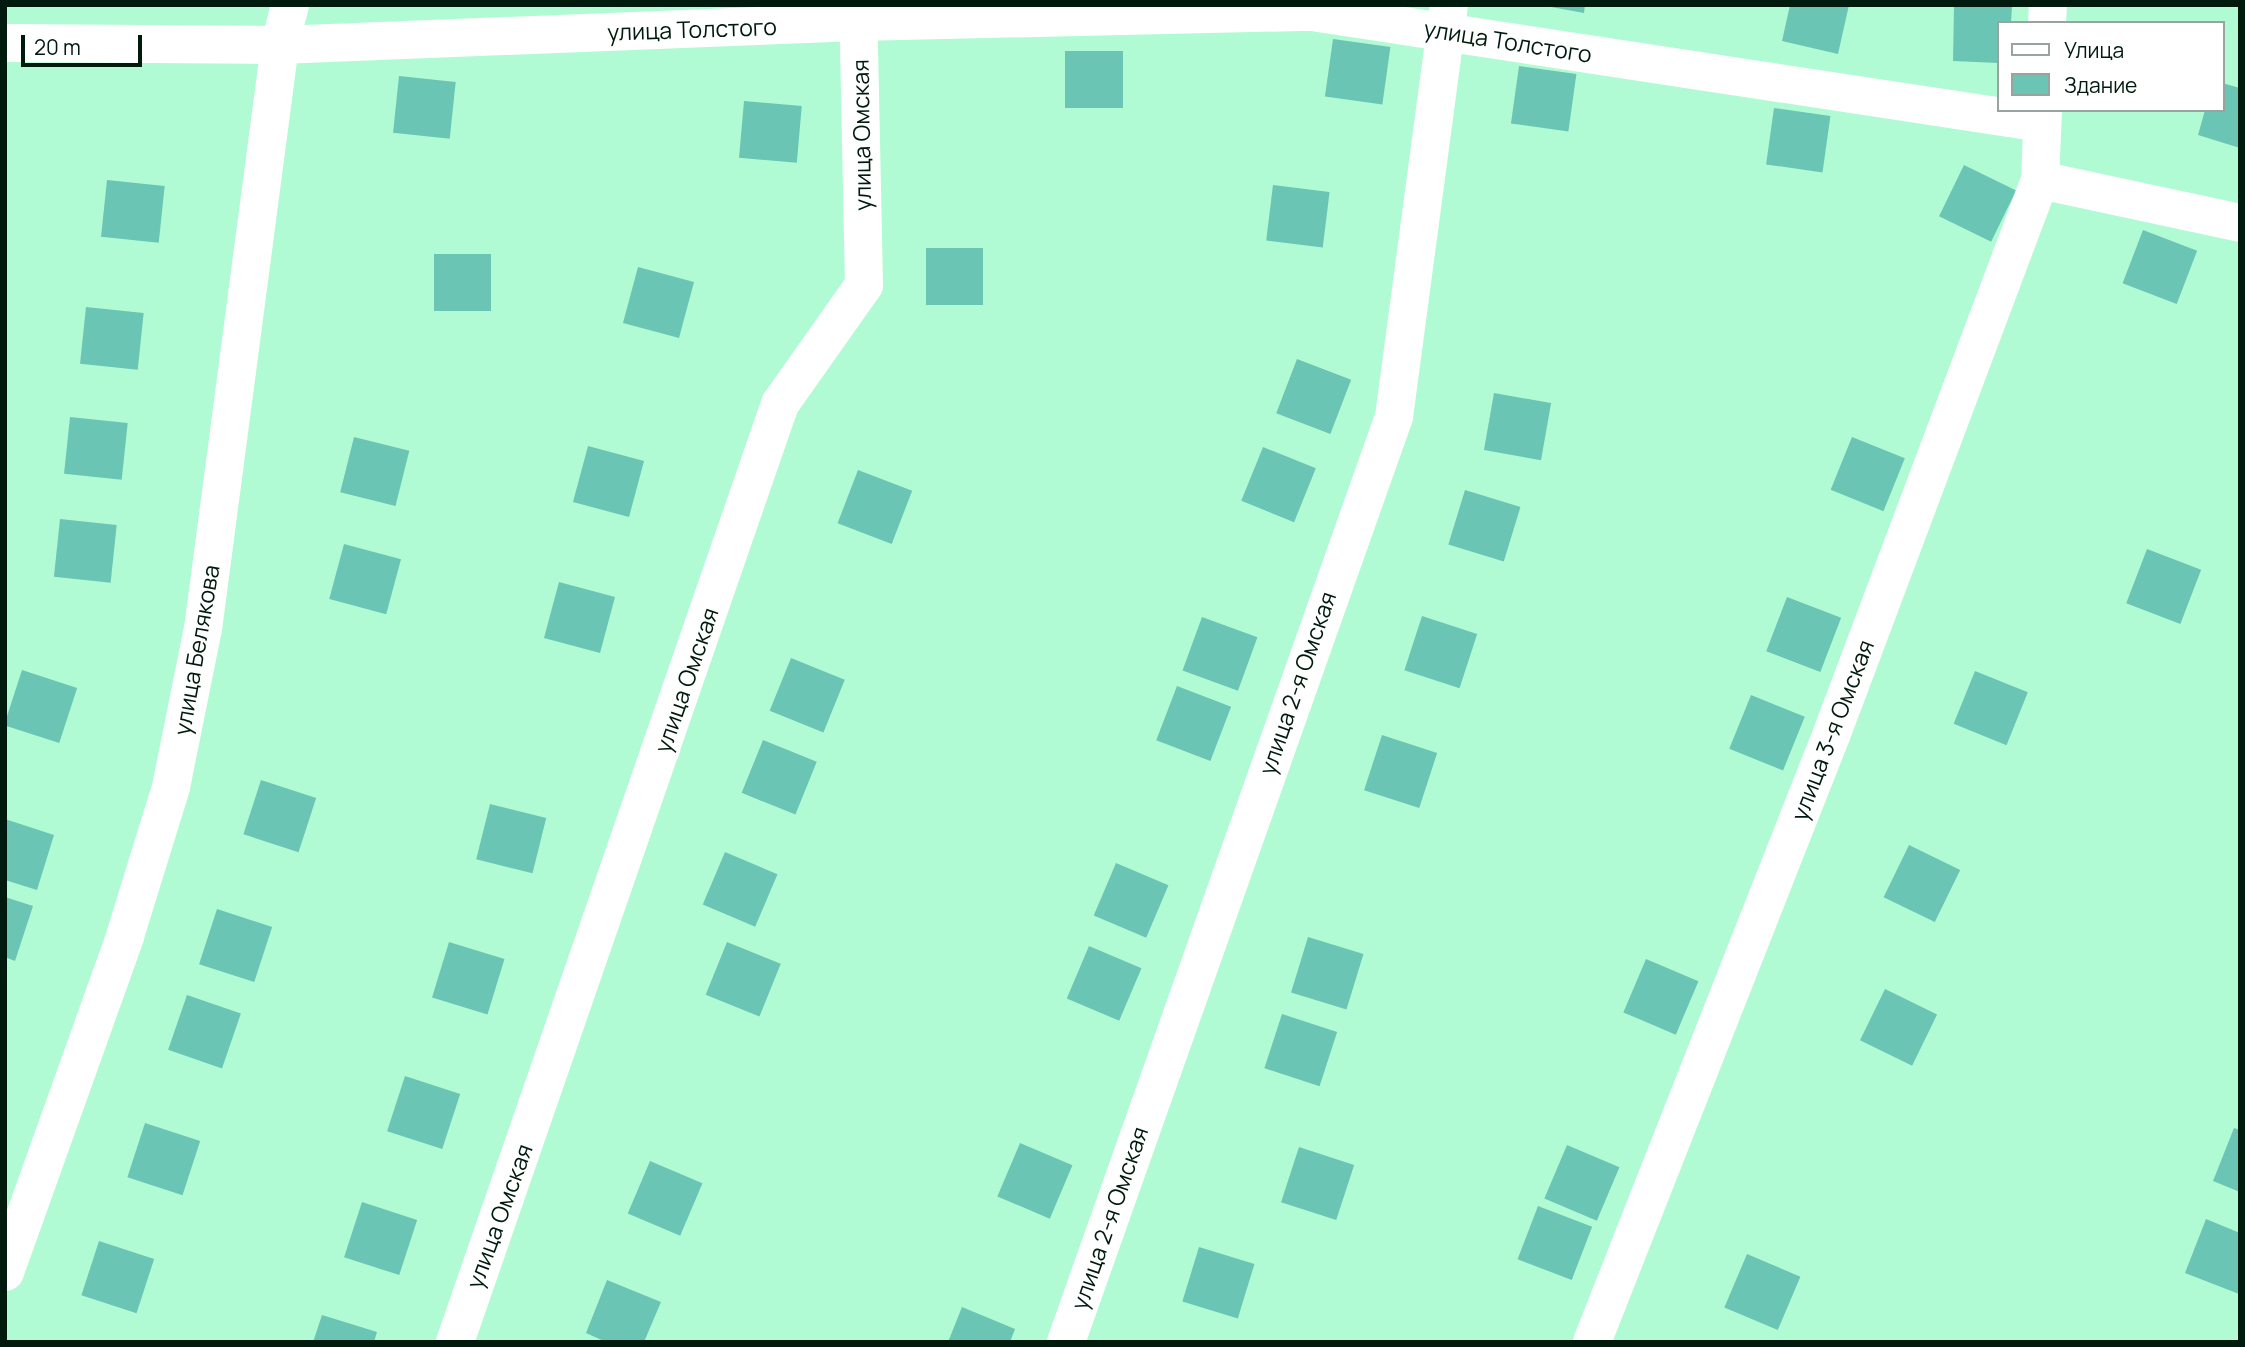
<!DOCTYPE html>
<meta charset="utf-8">
<style>
body{margin:0}
#map{position:relative;width:2245px;height:1347px;overflow:hidden;background:#b1fbd4;font-family:Manrope,sans-serif}
div>[style]{position:absolute}
[style*='--x']{left:calc(var(--x)*1px);top:calc(var(--y)*1px);width:calc(var(--w)*1px);rotate:calc(var(--a)*1deg)}
.building>*{inset:0;background:#6bc5b5;transform-origin:0 0}
.minor>*{height:38px;margin:-19px;padding:0 19px;transform-origin:19px;border-radius:19px;background:#fff}
span{translate:-50% -50%;white-space:nowrap;text-align:center;line-height:1.15;-webkit-text-stroke:7px #fff;paint-order:stroke}
.street-label{font-size:23px;color:#001b0e}
.frame{position:absolute;inset:0;border:7px solid #001b0e;pointer-events:none}
.legend{position:absolute;left:1997px;top:21px;width:228px;height:91px;box-sizing:border-box;background:#fff;border:2px solid #99a49f;margin:0;padding:9px 12px;list-style:none;font-size:21px;color:#001b0e}
.legend li{display:flex;align-items:center;gap:14px;height:35px}
.legend b{width:35px;border:2px solid #99a49f}
.scale{position:absolute;left:21px;top:35px;width:121px;height:32px;box-sizing:border-box;border:4px solid #001b0e;border-top:0;padding-left:9px;font-size:21px;line-height:24px;white-space:nowrap;color:#001b0e;-webkit-text-stroke:5px #fff;paint-order:stroke}
</style>
<div id="map">
<div class="building">
<div style="clip-path:polygon(1540px 5px,1585px 5px,1584px 13px)"></div>
<div style="clip-path:polygon(1790px 5px,1849px 5px,1838px 54px,1782px 41px)"></div>
<div style="clip-path:polygon(1954px 5px,2012px 6px,2011px 23px,1998px 23px,1998px 63px,1953px 61px)"></div>
<div style="left:1333px;top:39px;width:58px;height:58px;rotate:8deg"></div>
<div style="left:1065px;top:51px;width:58px;height:57px"></div>
<div style="left:1519px;top:66px;width:58px;height:58px;rotate:8deg"></div>
<div style="left:399px;top:76px;width:57px;height:57px;rotate:6deg"></div>
<div style="clip-path:polygon(2222px 83px,2240px 88px,2240px 148px,2198px 135px,2205px 110px,2222px 110px)"></div>
<div style="left:744px;top:101px;width:58px;height:57px;rotate:5deg"></div>
<div style="left:1774px;top:108px;width:57px;height:57px;rotate:8deg"></div>
<div style="left:1964px;top:165px;width:58px;height:57px;rotate:26deg"></div>
<div style="left:107px;top:180px;width:58px;height:57px;rotate:6deg"></div>
<div style="left:1273px;top:185px;width:57px;height:56px;rotate:7deg"></div>
<div style="left:2143px;top:230px;width:58px;height:57px;rotate:21deg"></div>
<div style="left:926px;top:248px;width:57px;height:57px"></div>
<div style="left:434px;top:254px;width:57px;height:57px"></div>
<div style="left:638px;top:267px;width:58px;height:58px;rotate:15deg"></div>
<div style="left:86px;top:307px;width:58px;height:57px;rotate:6deg"></div>
<div style="left:1297px;top:359px;width:58px;height:58px;rotate:21deg"></div>
<div style="left:1494px;top:393px;width:58px;height:58px;rotate:10deg"></div>
<div style="left:70px;top:417px;width:58px;height:57px;rotate:6deg"></div>
<div style="left:354px;top:437px;width:57px;height:57px;rotate:14deg"></div>
<div style="left:1852px;top:437px;width:57px;height:57px;rotate:22deg"></div>
<div style="left:588px;top:446px;width:58px;height:58px;rotate:15deg"></div>
<div style="left:1263px;top:447px;width:57px;height:58px;rotate:22deg"></div>
<div style="left:858px;top:470px;width:58px;height:57px;rotate:21deg"></div>
<div style="left:1465px;top:490px;width:58px;height:57px;rotate:17deg"></div>
<div style="left:60px;top:519px;width:57px;height:58px;rotate:6deg"></div>
<div style="left:344px;top:544px;width:59px;height:57px;rotate:15deg"></div>
<div style="left:2147px;top:549px;width:58px;height:58px;rotate:21deg"></div>
<div style="left:559px;top:582px;width:58px;height:58px;rotate:15deg"></div>
<div style="left:1787px;top:597px;width:58px;height:58px;rotate:21deg"></div>
<div style="left:1422px;top:616px;width:58px;height:57px;rotate:18deg"></div>
<div style="left:1202px;top:617px;width:59px;height:57px;rotate:20deg"></div>
<div style="left:791px;top:658px;width:58px;height:57px;rotate:22deg"></div>
<div style="left:22px;top:670px;width:58px;height:58px;rotate:18deg"></div>
<div style="left:1975px;top:671px;width:57px;height:57px;rotate:22deg"></div>
<div style="left:1177px;top:686px;width:58px;height:58px;rotate:21deg"></div>
<div style="left:1751px;top:695px;width:58px;height:58px;rotate:22deg"></div>
<div style="left:1382px;top:735px;width:58px;height:58px;rotate:18deg"></div>
<div style="left:763px;top:740px;width:58px;height:57px;rotate:22deg"></div>
<div style="left:261px;top:780px;width:58px;height:57px;rotate:18deg"></div>
<div style="left:490px;top:804px;width:58px;height:57px;rotate:14deg"></div>
<div style="clip-path:polygon(5px 819px,54px 835px,37px 890px,5px 880px)"></div>
<div style="left:1909px;top:845px;width:57px;height:58px;rotate:26deg"></div>
<div style="left:725px;top:852px;width:57px;height:57px;rotate:23deg"></div>
<div style="left:1116px;top:863px;width:57px;height:57px;rotate:23deg"></div>
<div style="clip-path:polygon(5px 897px,33px 906px,15px 961px,5px 957px)"></div>
<div style="left:217px;top:909px;width:58px;height:58px;rotate:18deg"></div>
<div style="left:1308px;top:937px;width:58px;height:58px;rotate:17deg"></div>
<div style="left:449px;top:942px;width:58px;height:58px;rotate:17deg"></div>
<div style="left:727px;top:942px;width:58px;height:57px;rotate:22deg"></div>
<div style="left:1089px;top:946px;width:57px;height:57px;rotate:23deg"></div>
<div style="left:1646px;top:959px;width:57px;height:58px;rotate:23deg"></div>
<div style="left:1885px;top:989px;width:58px;height:57px;rotate:26deg"></div>
<div style="left:187px;top:995px;width:57px;height:58px;rotate:19deg"></div>
<div style="left:1282px;top:1014px;width:58px;height:57px;rotate:18deg"></div>
<div style="left:405px;top:1076px;width:58px;height:58px;rotate:18deg"></div>
<div style="left:145px;top:1123px;width:58px;height:57px;rotate:18deg"></div>
<div style="clip-path:polygon(2234px 1128px,2240px 1130px,2240px 1192px,2213px 1181px)"></div>
<div style="left:1020px;top:1143px;width:57px;height:58px;rotate:23deg"></div>
<div style="left:1567px;top:1145px;width:57px;height:58px;rotate:23deg"></div>
<div style="left:1299px;top:1147px;width:58px;height:58px;rotate:18deg"></div>
<div style="left:650px;top:1161px;width:57px;height:57px;rotate:23deg"></div>
<div style="left:362px;top:1202px;width:58px;height:58px;rotate:18deg"></div>
<div style="left:1538px;top:1206px;width:58px;height:57px;rotate:21deg"></div>
<div style="clip-path:polygon(2206px 1219px,2240px 1233px,2239px 1294px,2185px 1273px)"></div>
<div style="left:99px;top:1241px;width:58px;height:57px;rotate:18deg"></div>
<div style="left:1199px;top:1247px;width:58px;height:57px;rotate:17deg"></div>
<div style="left:1747px;top:1254px;width:58px;height:58px;rotate:23deg"></div>
<div style="clip-path:polygon(607px 1280px,661px 1302px,644px 1342px,606px 1342px,586px 1333px)"></div>
<div style="clip-path:polygon(962px 1307px,1015px 1329px,1010px 1342px,948px 1342px)"></div>
<div style="clip-path:polygon(322px 1315px,377px 1332px,374px 1342px,313px 1342px)"></div>
</div>
<div class="minor">
<div style="--x:2047;--y:23;--w:18;--a:-87"></div>
<div style="--x:5;--y:43;--w:275;--a:0.4"></div>
<div style="--x:280;--y:45;--w:578;--a:-2.28"></div>
<div style="--x:858;--y:22;--w:454;--a:-1.3"></div>
<div style="--x:1312;--y:12;--w:738;--a:8.65"></div>
<div style="--x:2040;--y:180;--w:205;--a:12.1"></div>
<div style="--x:5;--y:1272;--w:357;--a:-70.3"></div>
<div style="--x:125;--y:936;--w:156;--a:-72.8"></div>
<div style="--x:171;--y:787;--w:161;--a:-78.6"></div>
<div style="--x:203;--y:629;--w:589;--a:-82.49"></div>
<div style="--x:280;--y:45;--w:41;--a:-76"></div>
<div style="--x:455;--y:1342;--w:993;--a:-70.89"></div>
<div style="--x:780;--y:404;--w:146;--a:-54.8"></div>
<div style="--x:864;--y:285;--w:280;--a:-91.2"></div>
<div style="--x:1066;--y:1342;--w:981;--a:-70.48"></div>
<div style="--x:1394;--y:417;--w:414;--a:-82.4"></div>
<div style="--x:1592;--y:1342;--w:655;--a:-68.49"></div>
<div style="--x:1832;--y:733;--w:591;--a:-69.39"></div>
<div style="--x:2040;--y:180;--w:70;--a:-87.5"></div>
</div>
<div class="street-label">
<span style="left:692px;top:29px;rotate:-2deg">улица Толстого</span>
<span style="left:1508px;top:41px;rotate:9deg">улица Толстого</span>
<span style="left:861px;top:135px;rotate:-91deg">улица Омская</span>
<span style="left:196px;top:650px;rotate:-80deg">улица Белякова</span>
<span style="left:686px;top:680px;rotate:-71deg">улица Омская</span>
<span style="left:1297px;top:683px;rotate:-71deg">улица 2-я Омская</span>
<span style="left:1832px;top:730px;rotate:-69deg">улица 3-я Омская</span>
<span style="left:499px;top:1216px;rotate:-70deg">улица Омская</span>
<span style="left:1109px;top:1218px;rotate:-71deg">улица 2-я Омская</span>
</div>
<div class="frame"></div>
<ul class="legend">
<li><b style="height:9px;background:#fff"></b>Улица</li>
<li><b style="height:19px;background:#6bc5b5"></b>Здание</li>
</ul>
<div class="scale">20 m</div>
</div>
